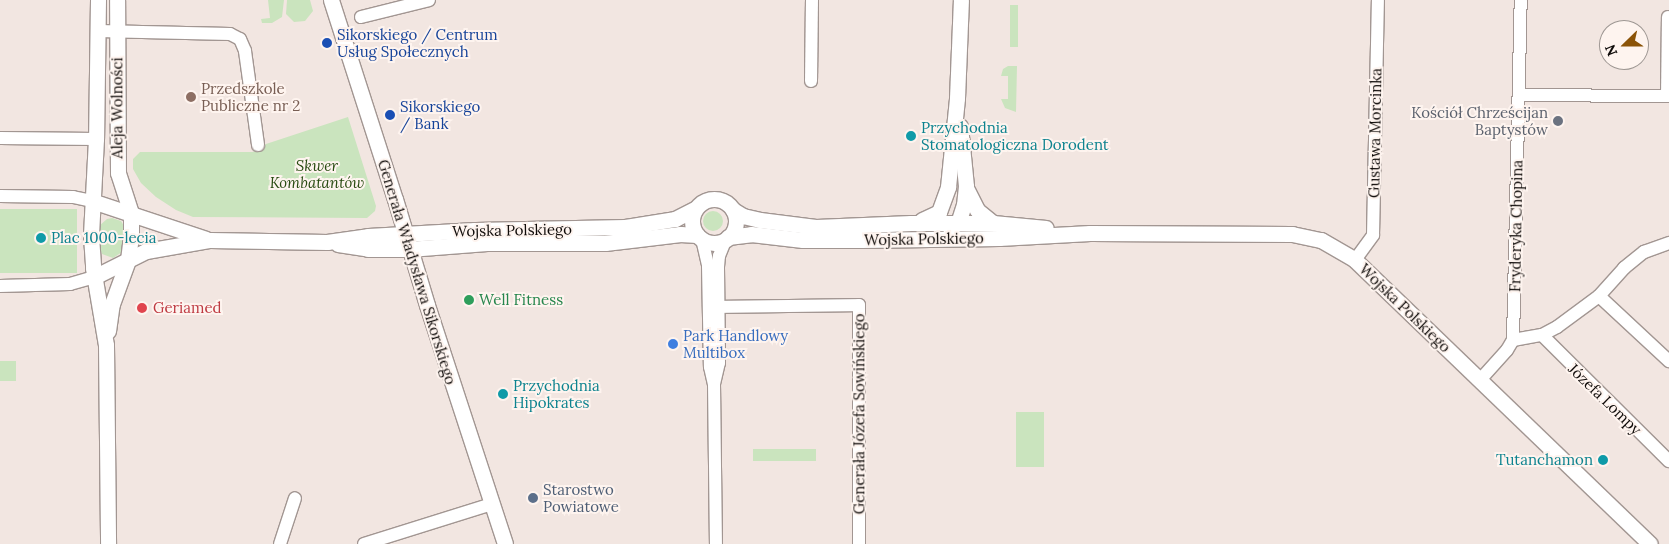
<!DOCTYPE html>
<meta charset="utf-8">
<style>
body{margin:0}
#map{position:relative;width:1669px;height:544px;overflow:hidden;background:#f2e6e1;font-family:Lora,serif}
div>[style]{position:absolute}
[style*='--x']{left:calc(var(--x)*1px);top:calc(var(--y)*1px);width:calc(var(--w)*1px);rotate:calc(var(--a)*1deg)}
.green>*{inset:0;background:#cae4be;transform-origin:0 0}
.round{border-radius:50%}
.roads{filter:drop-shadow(1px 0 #a29692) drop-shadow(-1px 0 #a29692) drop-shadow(0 1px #a29692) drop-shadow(0 -1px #a29692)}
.minor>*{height:12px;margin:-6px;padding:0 6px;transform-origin:6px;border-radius:6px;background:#fff}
.tertiary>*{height:15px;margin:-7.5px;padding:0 7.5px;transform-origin:7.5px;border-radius:7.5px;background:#fff}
.tertiary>.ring{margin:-7.5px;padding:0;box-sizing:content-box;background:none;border:15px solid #fff;border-radius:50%}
.dots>*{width:14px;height:14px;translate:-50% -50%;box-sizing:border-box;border:2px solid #fef4ef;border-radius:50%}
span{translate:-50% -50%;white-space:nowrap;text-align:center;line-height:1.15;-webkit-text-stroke:4px #fef4ef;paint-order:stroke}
.transit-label{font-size:15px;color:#164399}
.left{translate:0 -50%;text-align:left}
.education-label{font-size:15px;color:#785e54}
.street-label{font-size:15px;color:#0f0b09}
.worship-label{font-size:15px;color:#5b616d}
.right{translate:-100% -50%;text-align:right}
.culture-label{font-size:15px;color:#0d838f}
.park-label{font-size:15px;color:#284b11;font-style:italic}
.leisure-label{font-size:15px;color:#27864d}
.health-label{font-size:15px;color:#be3a42}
.shop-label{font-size:15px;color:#366cbe}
.service-label{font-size:15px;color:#4e5e75}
.north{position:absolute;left:1599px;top:20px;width:50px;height:50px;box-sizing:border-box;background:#fef4ef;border:1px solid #9e9793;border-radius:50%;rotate:248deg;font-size:14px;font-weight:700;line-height:20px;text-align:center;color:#0f0b09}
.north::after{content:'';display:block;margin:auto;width:18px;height:22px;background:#8b5307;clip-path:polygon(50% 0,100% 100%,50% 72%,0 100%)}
</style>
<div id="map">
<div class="green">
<div style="clip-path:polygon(268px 0,284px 0,282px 17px,272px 23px,262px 23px,261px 19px,270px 18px)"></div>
<div style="clip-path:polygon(287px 0,310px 0,313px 11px,305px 21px,294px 22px,286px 14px)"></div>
<div style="left:1010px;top:5px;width:8px;height:42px"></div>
<div style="clip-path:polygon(1008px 66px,1017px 66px,1016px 112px,1005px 108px,1001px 99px,1008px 99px,1008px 76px,1001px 76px,1003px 69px)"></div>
<div style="clip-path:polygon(348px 117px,376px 206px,375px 211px,367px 218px,193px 217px,176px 210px,156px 197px,141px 183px,133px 169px,133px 159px,140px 152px,253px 152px,266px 144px)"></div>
<div style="left:0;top:209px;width:77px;height:64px"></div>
<div class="round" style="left:703px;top:211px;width:20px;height:20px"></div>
<div style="clip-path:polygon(112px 218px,121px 221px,124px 226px,122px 252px,113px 258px,102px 254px,98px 244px,99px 226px,107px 219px)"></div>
<div style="left:16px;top:361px;width:20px;height:16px;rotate:90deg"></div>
<div style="left:1016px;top:412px;width:28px;height:55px"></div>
<div style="left:816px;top:449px;width:12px;height:63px;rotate:90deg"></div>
</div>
<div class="roads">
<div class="minor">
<div style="--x:361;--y:17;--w:70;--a:-14"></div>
<div style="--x:98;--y:31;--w:132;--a:1.3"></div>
<div style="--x:230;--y:34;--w:11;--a:27"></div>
<div style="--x:240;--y:39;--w:13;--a:67"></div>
<div style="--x:245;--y:51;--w:95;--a:82.1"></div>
<div style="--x:811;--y:81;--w:81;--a:-89.3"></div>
<div style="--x:1519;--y:95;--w:150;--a:0.4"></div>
<div style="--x:1667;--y:96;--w:79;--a:-89.3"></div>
<div style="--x:0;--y:138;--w:96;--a:0.6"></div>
<div style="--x:0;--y:196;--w:73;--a:0.8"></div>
<div style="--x:73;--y:197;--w:19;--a:12"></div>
<div style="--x:702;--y:239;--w:28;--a:77"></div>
<div style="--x:708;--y:266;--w:101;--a:88.9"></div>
<div style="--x:710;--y:367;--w:17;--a:77"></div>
<div style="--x:714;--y:384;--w:160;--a:89.3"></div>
<div style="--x:1355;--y:260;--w:31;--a:-54"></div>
<div style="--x:1373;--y:235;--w:235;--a:-88.8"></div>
<div style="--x:0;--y:286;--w:70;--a:-1.6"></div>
<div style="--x:70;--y:284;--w:25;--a:-16"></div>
<div style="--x:1599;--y:296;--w:96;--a:42.9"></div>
<div style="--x:718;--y:307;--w:141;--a:-0.8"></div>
<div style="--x:859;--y:305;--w:239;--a:90"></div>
<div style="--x:1542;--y:335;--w:179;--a:44.8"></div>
<div style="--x:1513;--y:340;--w:29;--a:-10"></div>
<div style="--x:1542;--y:335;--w:17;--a:-28"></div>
<div style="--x:1557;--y:327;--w:52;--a:-36.4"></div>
<div style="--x:1599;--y:296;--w:38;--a:-48"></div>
<div style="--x:1624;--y:268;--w:26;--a:-39"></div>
<div style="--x:1644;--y:252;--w:27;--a:-20"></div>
<div style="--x:1480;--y:380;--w:40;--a:-48"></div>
<div style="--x:1507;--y:350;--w:12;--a:-59"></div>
<div style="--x:1513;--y:340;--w:340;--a:-88.7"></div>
<div style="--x:714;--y:384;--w:22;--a:-77"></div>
<div style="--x:719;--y:363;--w:96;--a:-90.6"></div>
<div style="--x:718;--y:267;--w:11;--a:-85"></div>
<div style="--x:719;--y:256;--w:18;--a:-68"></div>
<div style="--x:280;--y:544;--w:48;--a:-71.9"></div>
<div style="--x:364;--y:544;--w:134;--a:-17.4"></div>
</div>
<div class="tertiary">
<div style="--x:98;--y:0;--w:139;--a:90.8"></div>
<div style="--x:96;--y:139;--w:97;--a:93"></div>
<div style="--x:91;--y:236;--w:32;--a:86"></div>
<div style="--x:93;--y:268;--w:78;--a:80.4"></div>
<div style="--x:106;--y:345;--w:199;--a:89.4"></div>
<div style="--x:331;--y:0;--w:209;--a:72.2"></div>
<div style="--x:395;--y:199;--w:111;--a:73.2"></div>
<div style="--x:427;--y:305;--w:251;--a:71.9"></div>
<div style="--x:967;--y:190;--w:22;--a:63"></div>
<div style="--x:977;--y:210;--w:21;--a:39"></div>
<div class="ring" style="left:692px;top:199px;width:29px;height:29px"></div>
<div style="--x:92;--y:201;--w:120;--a:18.4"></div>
<div style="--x:733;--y:210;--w:12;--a:31"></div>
<div style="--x:743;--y:216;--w:17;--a:13"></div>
<div style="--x:760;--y:220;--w:56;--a:7.1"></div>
<div style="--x:816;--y:227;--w:95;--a:-2.4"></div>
<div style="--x:911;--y:223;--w:82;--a:0"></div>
<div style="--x:993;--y:223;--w:53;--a:5.4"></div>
<div style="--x:922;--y:220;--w:19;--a:-25"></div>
<div style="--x:939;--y:212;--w:27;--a:-70"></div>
<div style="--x:948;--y:187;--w:89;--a:-84.2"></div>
<div style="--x:957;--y:98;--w:98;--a:-87.7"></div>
<div style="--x:950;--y:228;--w:9;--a:-32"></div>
<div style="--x:958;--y:223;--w:19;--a:-72"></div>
<div style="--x:964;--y:205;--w:19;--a:-84"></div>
<div style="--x:966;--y:186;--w:60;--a:-95.7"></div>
<div style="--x:728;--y:237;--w:23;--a:-7"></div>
<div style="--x:751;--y:234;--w:52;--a:6.6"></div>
<div style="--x:803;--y:240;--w:58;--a:0"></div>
<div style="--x:861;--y:240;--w:138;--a:-0.8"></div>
<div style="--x:999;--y:238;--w:91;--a:-3.1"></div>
<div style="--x:1090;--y:233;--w:202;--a:0.3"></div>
<div style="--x:1292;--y:234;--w:30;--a:12"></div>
<div style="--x:1321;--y:240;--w:39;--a:30"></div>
<div style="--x:1355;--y:260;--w:409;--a:43.9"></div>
<div style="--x:338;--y:244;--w:30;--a:9"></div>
<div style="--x:368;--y:249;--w:41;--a:0"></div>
<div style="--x:409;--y:249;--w:78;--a:-4.4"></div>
<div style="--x:487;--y:243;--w:118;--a:0"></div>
<div style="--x:605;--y:243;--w:76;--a:-6.8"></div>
<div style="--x:680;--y:234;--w:17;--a:3"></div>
<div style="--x:94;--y:277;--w:58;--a:-26.6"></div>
<div style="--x:146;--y:251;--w:65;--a:-9.8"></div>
<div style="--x:210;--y:240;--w:117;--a:1"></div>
<div style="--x:327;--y:242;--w:41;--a:-8.3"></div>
<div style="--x:368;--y:236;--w:107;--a:-3.2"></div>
<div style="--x:475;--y:230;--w:150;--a:-1.1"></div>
<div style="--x:625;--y:227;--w:51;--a:-9.1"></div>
<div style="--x:675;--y:219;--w:22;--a:-27"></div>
<div style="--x:108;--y:331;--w:27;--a:-82"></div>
<div style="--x:112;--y:304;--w:47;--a:-70"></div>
<div style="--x:128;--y:260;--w:24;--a:-83"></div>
<div style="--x:131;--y:236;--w:23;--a:-90"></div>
<div style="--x:131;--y:213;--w:42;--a:-108"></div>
<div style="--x:118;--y:173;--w:173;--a:-90.3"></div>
</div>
</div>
<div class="dots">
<div style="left:327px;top:43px;background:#1a4fb4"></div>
<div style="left:191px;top:97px;background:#8d6e63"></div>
<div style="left:390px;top:115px;background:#1a4fb4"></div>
<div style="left:1558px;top:121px;background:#6b7280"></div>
<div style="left:911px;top:136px;background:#0f9aa8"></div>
<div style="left:41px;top:238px;background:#0f9aa8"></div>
<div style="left:469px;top:300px;background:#2e9e5b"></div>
<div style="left:142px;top:308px;background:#e0444e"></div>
<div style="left:673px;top:344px;background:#3f7fe0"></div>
<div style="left:503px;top:394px;background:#0f9aa8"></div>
<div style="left:1603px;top:460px;background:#0f9aa8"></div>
<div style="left:533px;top:498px;background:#5c6f8a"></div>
</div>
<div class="transit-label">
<span class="left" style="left:337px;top:43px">Sikorskiego / Centrum<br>Usług Społecznych</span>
<span class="left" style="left:400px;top:115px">Sikorskiego<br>/ Bank</span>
</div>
<div class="education-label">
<span class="left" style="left:201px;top:97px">Przedszkole<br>Publiczne nr 2</span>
</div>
<div class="street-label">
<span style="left:117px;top:108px;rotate:-90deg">Aleja Wolności</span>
<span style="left:1375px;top:133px;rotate:-89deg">Gustawa Morcinka</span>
<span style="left:1516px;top:226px;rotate:-89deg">Fryderyka Chopina</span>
<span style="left:512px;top:230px;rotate:-1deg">Wojska Polskiego</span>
<span style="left:924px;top:239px;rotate:-1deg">Wojska Polskiego</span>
<span style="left:417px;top:272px;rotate:73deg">Generała Władysława Sikorskiego</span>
<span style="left:1405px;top:308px;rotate:44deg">Wojska Polskiego</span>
<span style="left:1605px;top:399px;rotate:44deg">Józefa Lompy</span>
<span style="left:859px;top:414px;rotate:-90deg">Generała Józefa Sowińskiego</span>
</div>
<div class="worship-label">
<span class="right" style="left:1548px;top:121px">Kościół Chrześcijan<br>Baptystów</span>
</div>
<div class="culture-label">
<span class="left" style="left:921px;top:136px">Przychodnia<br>Stomatologiczna Dorodent</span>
<span class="left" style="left:51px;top:238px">Plac 1000-lecia</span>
<span class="left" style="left:513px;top:394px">Przychodnia<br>Hipokrates</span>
<span class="right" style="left:1593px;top:460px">Tutanchamon</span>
</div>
<div class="park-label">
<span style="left:317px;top:174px">Skwer<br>Kombatantów</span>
</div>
<div class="leisure-label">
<span class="left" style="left:479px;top:300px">Well Fitness</span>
</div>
<div class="health-label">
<span class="left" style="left:153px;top:308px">Geriamed</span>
</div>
<div class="shop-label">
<span class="left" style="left:683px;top:344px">Park Handlowy<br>Multibox</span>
</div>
<div class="service-label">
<span class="left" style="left:543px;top:498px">Starostwo<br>Powiatowe</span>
</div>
<div class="north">N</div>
</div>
